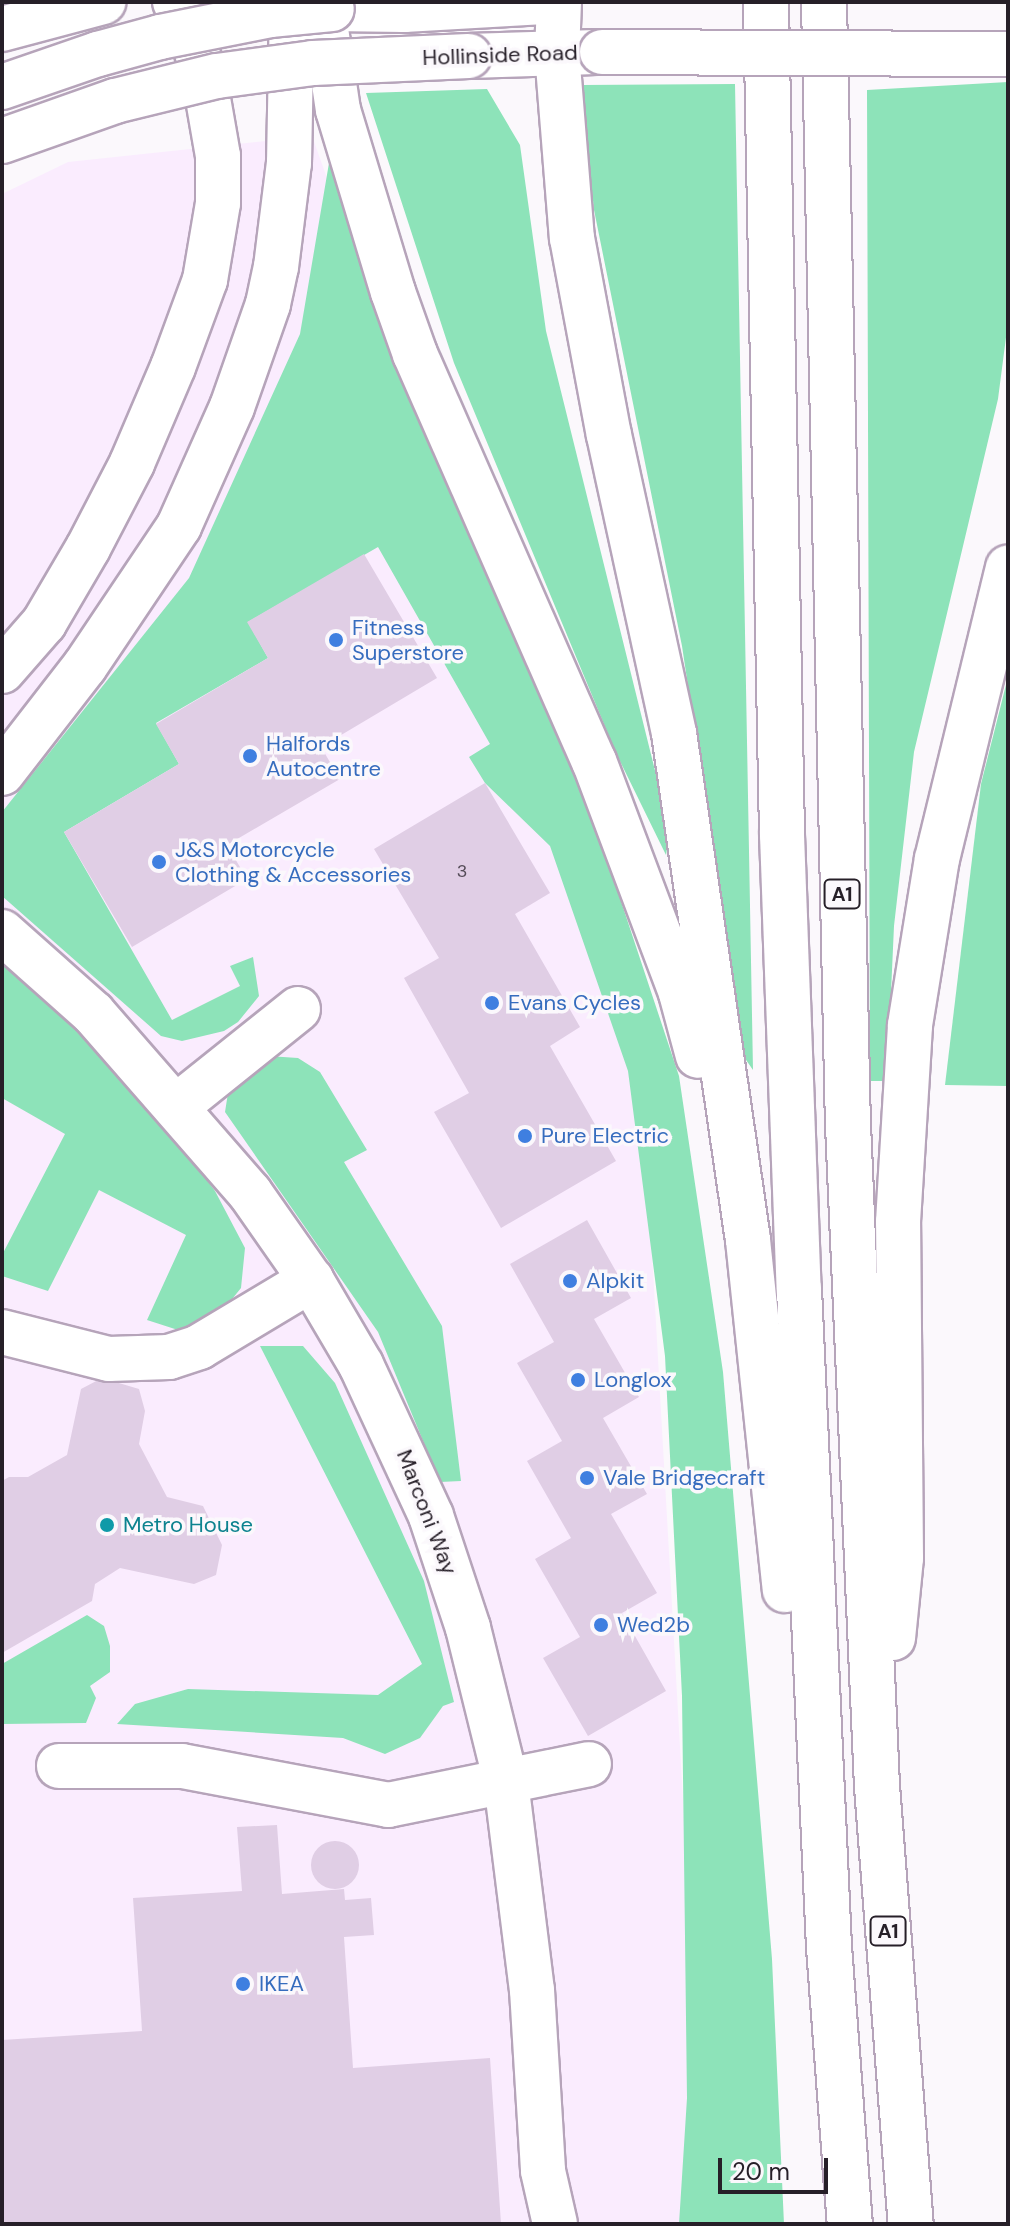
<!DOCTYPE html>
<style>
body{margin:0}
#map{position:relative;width:1010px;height:2226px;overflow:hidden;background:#fbf8fc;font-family:"DM Sans",sans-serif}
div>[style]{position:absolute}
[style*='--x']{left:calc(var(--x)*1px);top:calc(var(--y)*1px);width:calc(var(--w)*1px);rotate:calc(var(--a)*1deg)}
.built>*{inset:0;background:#faecfe}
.green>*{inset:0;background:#8de3b9}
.building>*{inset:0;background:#e0cee5}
.round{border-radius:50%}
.roads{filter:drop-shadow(2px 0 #b6a4ba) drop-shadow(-2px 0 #b6a4ba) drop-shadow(0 2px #b6a4ba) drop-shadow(0 -2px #b6a4ba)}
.minor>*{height:44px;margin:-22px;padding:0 22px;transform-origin:22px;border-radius:22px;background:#fff}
.highway>*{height:44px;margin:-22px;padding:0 22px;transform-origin:22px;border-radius:22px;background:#fff}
.bridges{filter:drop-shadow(2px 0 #b6a4ba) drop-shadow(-2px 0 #b6a4ba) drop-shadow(0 2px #b6a4ba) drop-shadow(0 -2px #b6a4ba)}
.minor-bridge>*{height:44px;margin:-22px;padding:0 22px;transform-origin:22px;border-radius:22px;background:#fff}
.dots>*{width:22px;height:22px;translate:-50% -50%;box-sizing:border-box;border:4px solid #fbf8fc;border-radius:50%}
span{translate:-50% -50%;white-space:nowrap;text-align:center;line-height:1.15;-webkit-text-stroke:7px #fbf8fc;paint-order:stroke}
.number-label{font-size:18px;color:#544b57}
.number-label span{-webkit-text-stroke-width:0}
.shield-label span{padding:2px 6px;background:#fbf8fc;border:2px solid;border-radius:6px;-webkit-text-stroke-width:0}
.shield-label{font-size:20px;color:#261f28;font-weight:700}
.street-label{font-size:22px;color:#261f28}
.shop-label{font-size:22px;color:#366cbe}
.left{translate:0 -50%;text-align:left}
.culture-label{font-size:22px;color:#0d838f}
.frame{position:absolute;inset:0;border:4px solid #261f28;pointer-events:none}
.scale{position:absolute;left:718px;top:2158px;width:110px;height:36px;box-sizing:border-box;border:4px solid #261f28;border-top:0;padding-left:10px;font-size:24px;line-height:28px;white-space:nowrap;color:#261f28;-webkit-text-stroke:6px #fbf8fc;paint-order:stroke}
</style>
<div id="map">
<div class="built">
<div style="clip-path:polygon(312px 136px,641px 1058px,707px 2224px,2px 2224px,2px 194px,68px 162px)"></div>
</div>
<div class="green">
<div style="clip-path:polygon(1008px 82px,1008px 322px,998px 399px,914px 752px,894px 926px,887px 1081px,870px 1081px,867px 90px)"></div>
<div style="clip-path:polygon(735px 84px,753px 1070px,744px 1057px,682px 646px,594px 210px,581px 85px)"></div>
<div style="clip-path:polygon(487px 89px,520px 145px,546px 331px,670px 831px,666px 855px,616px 753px,454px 363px,366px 93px)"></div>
<div style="clip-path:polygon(329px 163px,469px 537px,593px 817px,679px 1076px,723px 1372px,772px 1959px,784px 2224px,679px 2224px,687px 2098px,682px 1696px,665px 1356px,628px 1071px,550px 846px,485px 783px,469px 757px,490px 744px,378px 547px,248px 622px,268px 658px,156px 723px,179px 764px,64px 832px,172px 1020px,240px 986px,230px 966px,253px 957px,259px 996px,238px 1022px,224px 1031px,182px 1041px,161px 1036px,2px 896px,2px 812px,189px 578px,300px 334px)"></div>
<div style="clip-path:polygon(1008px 677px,1008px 1086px,945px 1085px,981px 784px)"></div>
<div style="clip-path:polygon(2px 960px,129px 1075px,215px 1191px,245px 1248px,241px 1288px,220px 1314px,178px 1330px,147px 1320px,186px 1235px,99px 1190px,48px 1291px,2px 1276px,2px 1255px,65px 1134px,2px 1098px)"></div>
<div style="clip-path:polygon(268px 1056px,298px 1058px,320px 1072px,367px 1150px,344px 1162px,442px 1326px,461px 1481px,440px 1482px,378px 1332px,225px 1112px,228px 1093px)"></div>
<div style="clip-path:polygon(260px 1346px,303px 1346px,335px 1383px,424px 1581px,454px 1702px,443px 1706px,420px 1738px,385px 1754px,343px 1738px,117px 1724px,135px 1704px,188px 1689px,378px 1695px,422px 1664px)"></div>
<div style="clip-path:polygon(87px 1615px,104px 1626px,110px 1646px,110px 1672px,90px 1686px,96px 1698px,86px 1723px,2px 1724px,2px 1664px)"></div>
</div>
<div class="building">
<div style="clip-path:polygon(364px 554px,437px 678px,321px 747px,340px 779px,227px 845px,247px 879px,132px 947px,64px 832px,179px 764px,156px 724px,268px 658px,247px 622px)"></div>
<div style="clip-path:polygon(485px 783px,550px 893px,515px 914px,580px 1027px,550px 1046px,616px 1161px,501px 1228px,434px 1112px,469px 1093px,404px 978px,439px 958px,374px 849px)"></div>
<div style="clip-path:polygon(587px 1220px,631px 1298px,594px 1319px,639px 1397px,603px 1418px,647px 1494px,611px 1514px,657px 1593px,622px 1613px,666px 1691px,588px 1736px,543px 1658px,580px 1637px,535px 1559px,571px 1538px,527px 1461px,562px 1441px,517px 1363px,554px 1342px,510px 1264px)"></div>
<div style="clip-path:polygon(102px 1378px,139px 1389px,145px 1411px,139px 1444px,167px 1497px,203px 1506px,222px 1545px,216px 1575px,194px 1584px,120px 1568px,95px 1584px,92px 1601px,2px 1653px,2px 1481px,9px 1477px,28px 1477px,67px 1455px,81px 1389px)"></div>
<div style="clip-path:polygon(277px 1825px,282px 1894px,344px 1889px,345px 1900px,371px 1898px,374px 1935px,344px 1937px,353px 2068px,490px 2058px,501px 2224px,2px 2224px,2px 2040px,142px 2031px,133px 1898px,242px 1891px,237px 1827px)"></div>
<div class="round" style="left:311px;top:1841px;width:48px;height:48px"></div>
</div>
<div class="roads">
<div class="minor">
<div style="--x:332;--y:9;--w:72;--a:0.8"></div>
<div style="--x:404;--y:10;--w:140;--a:-3.3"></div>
<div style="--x:2;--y:29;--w:105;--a:-15"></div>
<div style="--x:469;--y:56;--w:127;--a:-1.8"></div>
<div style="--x:2;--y:671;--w:64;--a:-48.8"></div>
<div style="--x:44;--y:623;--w:87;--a:-59.6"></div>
<div style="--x:88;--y:548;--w:96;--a:-62.6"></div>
<div style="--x:132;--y:463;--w:104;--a:-66.9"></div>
<div style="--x:173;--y:367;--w:93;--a:-69.8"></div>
<div style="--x:205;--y:280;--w:78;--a:-80.4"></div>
<div style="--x:218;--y:203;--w:47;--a:-90"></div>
<div style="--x:218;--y:156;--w:87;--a:-99.9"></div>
<div style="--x:203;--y:70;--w:52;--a:-109.1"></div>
<div style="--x:186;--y:21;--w:22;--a:-120"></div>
<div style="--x:2;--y:773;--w:135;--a:-52.2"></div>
<div style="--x:85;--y:666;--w:169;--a:-56.1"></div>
<div style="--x:179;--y:526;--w:130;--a:-66"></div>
<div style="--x:232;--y:407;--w:109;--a:-70.7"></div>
<div style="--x:268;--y:304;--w:38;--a:-78"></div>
<div style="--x:276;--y:267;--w:105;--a:-82.9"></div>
<div style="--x:289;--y:163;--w:161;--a:-88.9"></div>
<div style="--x:2;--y:932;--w:122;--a:41.7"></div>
<div style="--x:93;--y:1013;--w:239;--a:48.9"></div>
<div style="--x:250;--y:1193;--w:106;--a:55"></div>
<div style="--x:311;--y:1280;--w:99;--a:59.5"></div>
<div style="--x:361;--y:1365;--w:166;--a:65.1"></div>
<div style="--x:431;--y:1516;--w:118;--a:71.7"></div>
<div style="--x:468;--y:1628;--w:159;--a:76.1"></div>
<div style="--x:506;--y:1782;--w:210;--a:82.9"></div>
<div style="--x:532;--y:1990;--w:181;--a:86.5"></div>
<div style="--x:543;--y:2171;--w:54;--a:77.2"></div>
<div style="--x:177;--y:1106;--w:155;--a:-38.7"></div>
<div style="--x:2;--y:1332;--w:110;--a:14.2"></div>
<div style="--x:109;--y:1359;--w:60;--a:-1.9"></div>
<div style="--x:169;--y:1357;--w:32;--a:-18"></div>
<div style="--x:199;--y:1347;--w:131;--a:-30.9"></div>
<div style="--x:59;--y:1766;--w:123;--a:0"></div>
<div style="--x:182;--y:1766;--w:210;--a:10.7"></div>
<div style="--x:388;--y:1805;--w:205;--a:-11.5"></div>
</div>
<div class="highway">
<div style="--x:322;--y:2;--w:109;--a:81.6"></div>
<div style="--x:338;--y:110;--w:190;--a:73.2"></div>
<div style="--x:393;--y:292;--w:66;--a:70.5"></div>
<div style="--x:415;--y:354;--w:445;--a:66.3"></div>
<div style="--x:594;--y:761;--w:248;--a:69.4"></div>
<div style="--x:681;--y:993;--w:65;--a:74.9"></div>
<div style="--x:559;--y:2;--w:51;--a:92.2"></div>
<div style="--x:557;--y:53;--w:186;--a:85.4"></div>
<div style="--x:572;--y:238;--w:200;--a:79.4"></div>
<div style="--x:609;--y:435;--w:305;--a:77.7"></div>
<div style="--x:674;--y:733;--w:512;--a:81.7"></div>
<div style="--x:748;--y:1240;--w:352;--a:84"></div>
<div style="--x:766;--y:2;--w:833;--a:88.9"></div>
<div style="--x:782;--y:835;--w:454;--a:87.9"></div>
<div style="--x:799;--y:1289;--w:659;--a:87.39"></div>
<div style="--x:829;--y:1947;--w:278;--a:85.7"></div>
<div style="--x:824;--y:2;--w:1123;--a:88.78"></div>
<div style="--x:848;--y:1125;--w:662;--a:87.49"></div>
<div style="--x:877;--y:1786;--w:439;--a:85.6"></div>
<div style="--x:893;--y:1638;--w:80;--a:-84.3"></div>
<div style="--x:901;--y:1558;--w:336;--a:-90.5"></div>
<div style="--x:898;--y:1222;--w:197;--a:-86.5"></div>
<div style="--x:910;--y:1025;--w:168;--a:-80.8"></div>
<div style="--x:937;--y:859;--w:300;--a:-76.3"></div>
</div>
</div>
<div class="bridges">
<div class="minor-bridge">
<div style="--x:602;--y:52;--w:406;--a:0.3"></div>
<div style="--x:2;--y:87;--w:102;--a:-19"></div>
<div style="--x:98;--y:54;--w:64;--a:-15.3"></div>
<div style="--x:160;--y:37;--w:112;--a:-11.3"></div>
<div style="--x:270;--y:15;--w:62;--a:-5.5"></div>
<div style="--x:2;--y:141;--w:120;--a:-19.5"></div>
<div style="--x:115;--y:101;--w:105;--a:-13.8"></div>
<div style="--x:217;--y:76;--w:97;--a:-7.7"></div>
<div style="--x:313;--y:63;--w:156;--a:-2.6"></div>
</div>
</div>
<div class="dots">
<div style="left:336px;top:640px;background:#3f7fe0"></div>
<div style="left:250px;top:756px;background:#3f7fe0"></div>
<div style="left:159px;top:862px;background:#3f7fe0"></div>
<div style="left:492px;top:1003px;background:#3f7fe0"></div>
<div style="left:525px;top:1136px;background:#3f7fe0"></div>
<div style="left:570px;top:1281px;background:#3f7fe0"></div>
<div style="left:578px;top:1380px;background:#3f7fe0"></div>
<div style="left:587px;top:1478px;background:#3f7fe0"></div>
<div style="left:107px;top:1525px;background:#0f9aa8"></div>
<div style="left:601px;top:1625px;background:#3f7fe0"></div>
<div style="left:243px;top:1984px;background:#3f7fe0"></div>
</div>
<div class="number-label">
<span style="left:462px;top:871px">3</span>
</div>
<div class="shield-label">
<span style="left:842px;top:894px">A1</span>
<span style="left:888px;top:1931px">A1</span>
</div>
<div class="street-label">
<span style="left:500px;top:55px;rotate:-2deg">Hollinside Road</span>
<span style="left:427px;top:1512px;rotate:69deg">Marconi Way</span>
</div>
<div class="shop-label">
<span class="left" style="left:352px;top:640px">Fitness<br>Superstore</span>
<span class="left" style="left:266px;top:756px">Halfords<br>Autocentre</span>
<span class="left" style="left:175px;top:862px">J&amp;S Motorcycle<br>Clothing &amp; Accessories</span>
<span class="left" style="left:508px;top:1003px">Evans Cycles</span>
<span class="left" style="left:541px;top:1136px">Pure Electric</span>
<span class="left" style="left:586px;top:1281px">Alpkit</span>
<span class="left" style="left:594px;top:1380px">Longlox</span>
<span class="left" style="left:603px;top:1478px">Vale Bridgecraft</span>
<span class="left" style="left:617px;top:1625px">Wed2b</span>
<span class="left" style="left:259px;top:1984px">IKEA</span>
</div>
<div class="culture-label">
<span class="left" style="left:123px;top:1525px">Metro House</span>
</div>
<div class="frame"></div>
<div class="scale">20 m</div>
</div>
